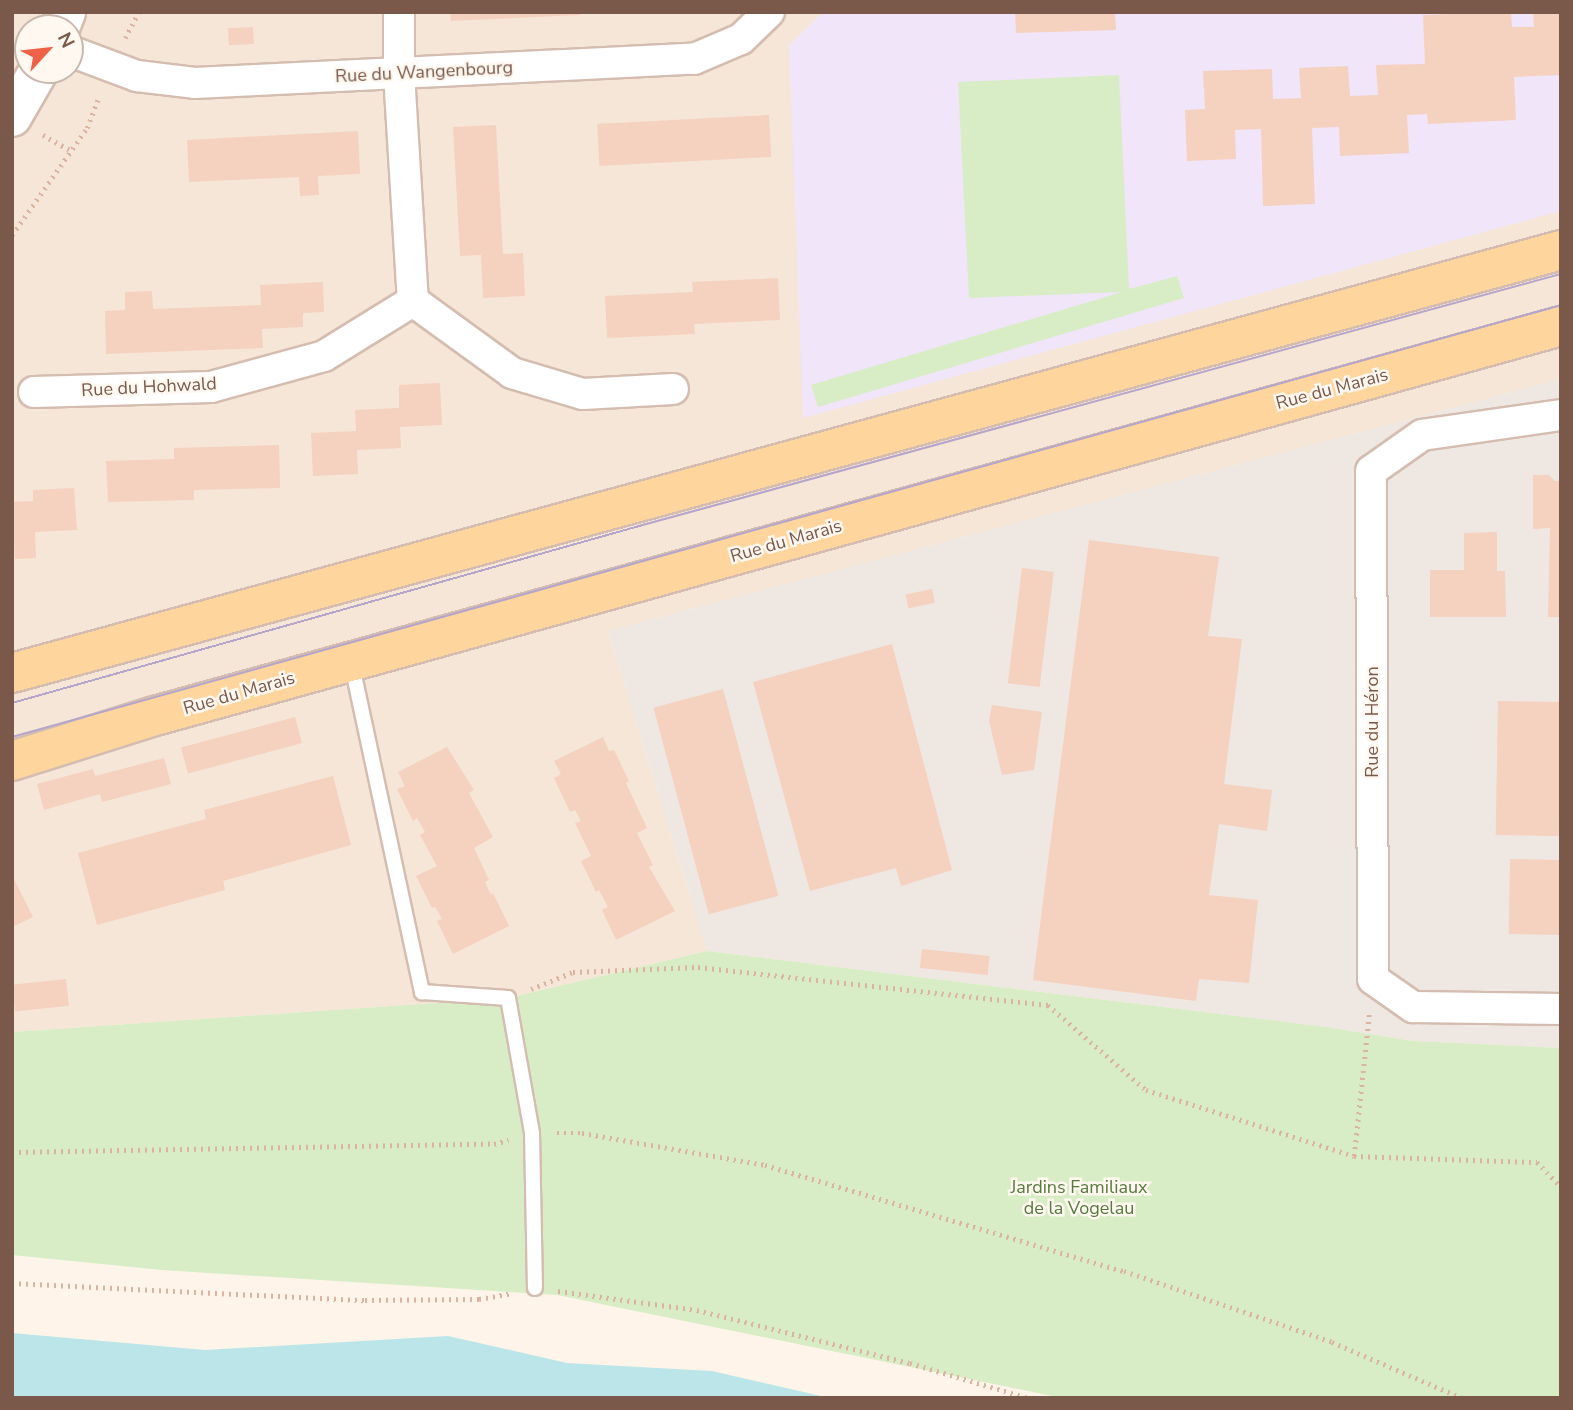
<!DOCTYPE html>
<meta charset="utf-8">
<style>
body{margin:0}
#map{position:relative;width:1573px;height:1410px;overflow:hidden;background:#fef4e9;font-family:"Nunito Sans",sans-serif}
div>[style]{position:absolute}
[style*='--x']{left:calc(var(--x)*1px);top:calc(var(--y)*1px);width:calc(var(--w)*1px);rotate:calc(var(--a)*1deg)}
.residential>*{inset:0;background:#f6e6d7}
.industrial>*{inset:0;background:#efe7e2}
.education>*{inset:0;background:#f1e5fa}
.green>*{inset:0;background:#d8edc5}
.water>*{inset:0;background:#bbe5e9}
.building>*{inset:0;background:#f5d1bf;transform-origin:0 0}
.path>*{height:4.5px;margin-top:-2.25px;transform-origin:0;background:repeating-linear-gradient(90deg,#dbb4a1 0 2px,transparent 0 7px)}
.roads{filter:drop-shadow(2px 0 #d4bdb0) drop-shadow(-2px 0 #d4bdb0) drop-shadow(0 2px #d4bdb0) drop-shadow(0 -2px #d4bdb0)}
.lane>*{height:14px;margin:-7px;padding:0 7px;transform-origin:7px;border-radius:7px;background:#fff}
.street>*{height:30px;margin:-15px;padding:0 15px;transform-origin:15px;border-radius:15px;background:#fff}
.secondary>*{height:38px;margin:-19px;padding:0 19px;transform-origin:19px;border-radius:19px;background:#fff}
.primary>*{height:38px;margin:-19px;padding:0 19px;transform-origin:19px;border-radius:19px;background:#ffd59e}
.tram>*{height:2px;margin:-1px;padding:0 1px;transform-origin:1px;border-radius:1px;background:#b6a5ca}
span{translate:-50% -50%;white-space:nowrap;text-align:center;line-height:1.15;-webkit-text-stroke:5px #fff8f0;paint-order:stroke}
.street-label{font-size:18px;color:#7a584a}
.park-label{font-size:18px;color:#547a3e}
.frame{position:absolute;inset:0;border:14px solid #7a584a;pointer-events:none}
.north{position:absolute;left:14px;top:14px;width:70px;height:70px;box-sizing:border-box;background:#fff8f0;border:2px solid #cab8ae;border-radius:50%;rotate:63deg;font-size:19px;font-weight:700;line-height:28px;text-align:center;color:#7a584a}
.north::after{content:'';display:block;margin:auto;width:24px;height:32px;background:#ee6348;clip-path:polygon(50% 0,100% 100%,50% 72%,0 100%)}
</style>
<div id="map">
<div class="residential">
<div style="clip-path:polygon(evenodd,12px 12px,1561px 12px,1561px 379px,608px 631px,707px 951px,508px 998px,12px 1032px,12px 12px,28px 28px,70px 28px,70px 70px,28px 70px,28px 28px)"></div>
</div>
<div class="industrial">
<div style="clip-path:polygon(1561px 379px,1561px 1048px,1413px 1041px,1325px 1027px,707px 951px,608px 631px)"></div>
</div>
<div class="education">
<div style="clip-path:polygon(823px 12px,1561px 12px,1561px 211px,803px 418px,789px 45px)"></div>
</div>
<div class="green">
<div style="clip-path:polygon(1119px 75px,1129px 289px,1177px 276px,1184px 298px,818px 407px,811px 385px,1122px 292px,969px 298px,958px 82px)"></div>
<div style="clip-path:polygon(707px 951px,1326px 1027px,1413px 1041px,1561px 1048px,1561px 1398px,1062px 1398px,557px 1295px,162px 1270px,12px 1255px,12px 1032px,508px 998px)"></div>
</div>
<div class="water">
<div style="clip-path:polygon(12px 1333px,205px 1350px,448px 1336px,567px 1363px,712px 1371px,830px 1398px,12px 1398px)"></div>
</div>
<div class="building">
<div style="clip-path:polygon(450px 12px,580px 12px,580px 15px,451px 21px)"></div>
<div style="clip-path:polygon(1015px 12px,1115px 12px,1116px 30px,1016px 33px)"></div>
<div style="clip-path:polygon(1511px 12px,1512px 27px,1534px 27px,1533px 12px,1561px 12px,1561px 75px,1514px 77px,1516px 120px,1428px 124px,1427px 114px,1407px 115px,1409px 153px,1340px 156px,1339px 127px,1312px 128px,1315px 204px,1263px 206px,1261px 129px,1235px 130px,1236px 159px,1187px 161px,1185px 110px,1205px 109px,1203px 71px,1272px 69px,1273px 99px,1301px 98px,1299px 68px,1348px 66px,1350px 96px,1378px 95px,1376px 65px,1425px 64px,1423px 15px)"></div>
<div style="left:253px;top:27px;width:17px;height:25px;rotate:87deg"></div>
<div style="left:769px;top:115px;width:42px;height:172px;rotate:87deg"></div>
<div style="clip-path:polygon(496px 125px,503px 254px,523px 253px,525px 296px,483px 298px,481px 255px,460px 256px,453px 127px)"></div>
<div style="clip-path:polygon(358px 131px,360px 174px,318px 176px,319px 195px,300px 196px,299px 177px,189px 182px,187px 140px)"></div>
<div style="clip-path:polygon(778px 278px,780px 320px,694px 324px,695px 334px,607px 338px,605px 296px,693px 292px,692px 282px)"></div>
<div style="clip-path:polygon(323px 282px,324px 312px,303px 313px,303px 327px,262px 329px,263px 348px,106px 354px,105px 311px,125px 310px,125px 292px,152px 291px,153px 309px,261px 305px,260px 285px)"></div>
<div style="clip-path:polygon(440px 383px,442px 425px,400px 427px,401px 448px,357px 450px,358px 474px,313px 476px,311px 433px,356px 431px,355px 410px,399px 408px,399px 385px)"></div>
<div style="clip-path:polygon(279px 445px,280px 488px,194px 490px,194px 500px,108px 502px,106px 461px,174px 459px,174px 448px)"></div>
<div style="clip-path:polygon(1533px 475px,1549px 475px,1555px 481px,1561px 481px,1561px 617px,1548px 617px,1550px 528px,1533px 529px)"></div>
<div style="clip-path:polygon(74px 488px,77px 530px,35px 532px,36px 558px,15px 559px,12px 502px,33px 501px,33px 490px)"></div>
<div style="clip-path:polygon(1497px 532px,1497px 571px,1505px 571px,1506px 617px,1430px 617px,1430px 570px,1464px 570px,1464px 533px)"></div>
<div style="clip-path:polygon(1089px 540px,1219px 557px,1208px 636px,1242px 639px,1224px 784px,1272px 790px,1267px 831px,1219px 824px,1209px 895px,1258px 900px,1249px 983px,1199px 979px,1196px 1001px,1033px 980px)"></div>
<div style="left:1022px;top:568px;width:32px;height:116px;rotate:7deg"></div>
<div style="left:932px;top:589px;width:14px;height:27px;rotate:78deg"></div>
<div style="clip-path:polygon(892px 644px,952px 870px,901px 886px,896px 868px,810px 891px,753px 682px)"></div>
<div style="left:723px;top:689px;width:214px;height:72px;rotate:75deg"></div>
<div style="left:1498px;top:701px;width:63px;height:134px;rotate:1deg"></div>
<div style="clip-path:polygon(992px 705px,1042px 712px,1034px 770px,1002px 775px,989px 721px)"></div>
<div style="left:295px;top:717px;width:27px;height:118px;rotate:75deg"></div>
<div style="clip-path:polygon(603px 737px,609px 751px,614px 750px,629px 781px,626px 783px,647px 828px,637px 833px,653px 865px,649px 867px,675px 911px,616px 940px,602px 910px,608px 907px,599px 890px,596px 892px,581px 861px,591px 856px,575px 823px,581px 821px,575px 810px,570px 812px,554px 778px,561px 774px,554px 761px)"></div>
<div style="clip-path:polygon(447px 747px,474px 790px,469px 793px,493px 837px,474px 848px,489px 880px,485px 882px,491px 895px,493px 893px,509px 926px,453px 954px,437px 921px,442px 919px,435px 907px,432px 908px,416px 876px,437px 866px,420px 835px,425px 832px,417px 818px,413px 821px,397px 789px,405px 786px,398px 772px)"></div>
<div style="clip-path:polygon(164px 758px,171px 784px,102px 802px,100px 794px,44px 810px,37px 784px,93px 769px,95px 776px)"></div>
<div style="clip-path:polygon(333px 776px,351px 845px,223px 881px,225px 890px,97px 925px,78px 853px,206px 819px,204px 810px)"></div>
<div style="left:1510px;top:859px;width:51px;height:75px;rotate:1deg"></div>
<div style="clip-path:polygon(12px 875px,33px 917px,12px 927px)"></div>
<div style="left:922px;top:949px;width:68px;height:19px;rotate:6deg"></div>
<div style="left:66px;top:979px;width:27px;height:54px;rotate:84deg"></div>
</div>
<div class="path">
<div style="--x:125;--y:38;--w:30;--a:-62"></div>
<div style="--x:43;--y:135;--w:33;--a:29"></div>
<div style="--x:12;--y:235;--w:131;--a:-55"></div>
<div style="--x:87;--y:128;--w:33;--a:-69"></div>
<div style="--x:531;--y:989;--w:45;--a:-22"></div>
<div style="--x:573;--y:972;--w:125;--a:-2.3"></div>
<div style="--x:698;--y:967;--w:352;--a:6.2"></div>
<div style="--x:1048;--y:1005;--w:130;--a:40.9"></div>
<div style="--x:1146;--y:1090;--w:218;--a:17.6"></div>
<div style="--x:1354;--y:1156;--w:183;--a:1.9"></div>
<div style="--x:1537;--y:1162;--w:35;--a:46"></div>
<div style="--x:557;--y:1133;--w:25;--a:0"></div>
<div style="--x:582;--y:1133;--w:186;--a:9.9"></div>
<div style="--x:765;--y:1165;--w:374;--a:16.5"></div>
<div style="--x:1124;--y:1271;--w:220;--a:18.8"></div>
<div style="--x:1332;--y:1342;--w:142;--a:23.3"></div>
<div style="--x:12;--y:1152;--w:482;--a:-1"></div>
<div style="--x:494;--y:1144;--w:15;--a:-16"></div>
<div style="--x:1354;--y:1156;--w:142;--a:-83.9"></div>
<div style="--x:12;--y:1283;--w:353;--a:2.8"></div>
<div style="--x:365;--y:1300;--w:114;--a:-0.5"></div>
<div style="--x:479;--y:1299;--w:34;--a:-10"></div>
<div style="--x:558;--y:1291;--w:140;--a:7.8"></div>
<div style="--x:697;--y:1310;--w:219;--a:14"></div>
<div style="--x:910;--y:1363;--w:123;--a:16.5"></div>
</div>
<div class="roads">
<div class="lane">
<div style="--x:351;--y:661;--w:339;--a:77.9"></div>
<div style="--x:422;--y:992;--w:86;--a:4"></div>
<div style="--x:508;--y:998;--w:137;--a:79.9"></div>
<div style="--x:532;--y:1133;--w:155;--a:88.9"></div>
</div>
<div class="street">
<div style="--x:399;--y:12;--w:62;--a:90"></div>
<div style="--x:399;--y:74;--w:227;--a:86.5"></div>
<div style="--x:70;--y:51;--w:72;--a:20.5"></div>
<div style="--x:137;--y:76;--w:58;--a:6.9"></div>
<div style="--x:195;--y:83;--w:500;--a:-2.8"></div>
<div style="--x:694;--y:59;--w:51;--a:-23.1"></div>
<div style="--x:741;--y:39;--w:39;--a:-44"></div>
<div style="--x:34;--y:392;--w:177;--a:-1.6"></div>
<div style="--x:211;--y:387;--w:117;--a:-15.3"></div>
<div style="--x:324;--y:356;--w:105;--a:-31.7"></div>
<div style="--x:413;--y:301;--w:122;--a:36"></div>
<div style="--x:512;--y:373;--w:74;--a:16.5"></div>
<div style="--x:583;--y:394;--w:90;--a:-3.2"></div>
<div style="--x:1561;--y:415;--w:140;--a:171.8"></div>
<div style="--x:1422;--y:435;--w:62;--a:144.8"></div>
<div style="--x:1371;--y:471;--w:508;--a:89.77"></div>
<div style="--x:1373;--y:979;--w:49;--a:35"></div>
<div style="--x:1413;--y:1007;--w:148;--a:0.8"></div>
</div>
<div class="secondary">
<div style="--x:60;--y:28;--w:17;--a:-69"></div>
<div style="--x:12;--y:117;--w:54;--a:-60.1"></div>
</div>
<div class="primary">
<div style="--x:12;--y:673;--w:1606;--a:-15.27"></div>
<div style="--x:12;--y:761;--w:150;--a:-17.5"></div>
<div style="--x:155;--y:716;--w:1459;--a:-15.5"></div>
</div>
</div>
<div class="tram">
<div style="--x:12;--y:703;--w:652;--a:-15.76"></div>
<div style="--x:639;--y:526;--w:956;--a:-15.29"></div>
<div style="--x:12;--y:737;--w:1608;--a:-15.58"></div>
</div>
<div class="street-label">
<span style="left:424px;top:72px;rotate:-3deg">Rue du Wangenbourg</span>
<span style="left:149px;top:387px;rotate:-3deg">Rue du Hohwald</span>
<span style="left:1332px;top:389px;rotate:-15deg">Rue du Marais</span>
<span style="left:786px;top:541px;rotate:-16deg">Rue du Marais</span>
<span style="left:239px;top:693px;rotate:-16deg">Rue du Marais</span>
<span style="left:1372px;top:722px;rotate:-90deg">Rue du Héron</span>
</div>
<div class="park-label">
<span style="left:1079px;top:1198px">Jardins Familiaux<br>de la Vogelau</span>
</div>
<div class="frame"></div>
<div class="north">N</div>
</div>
